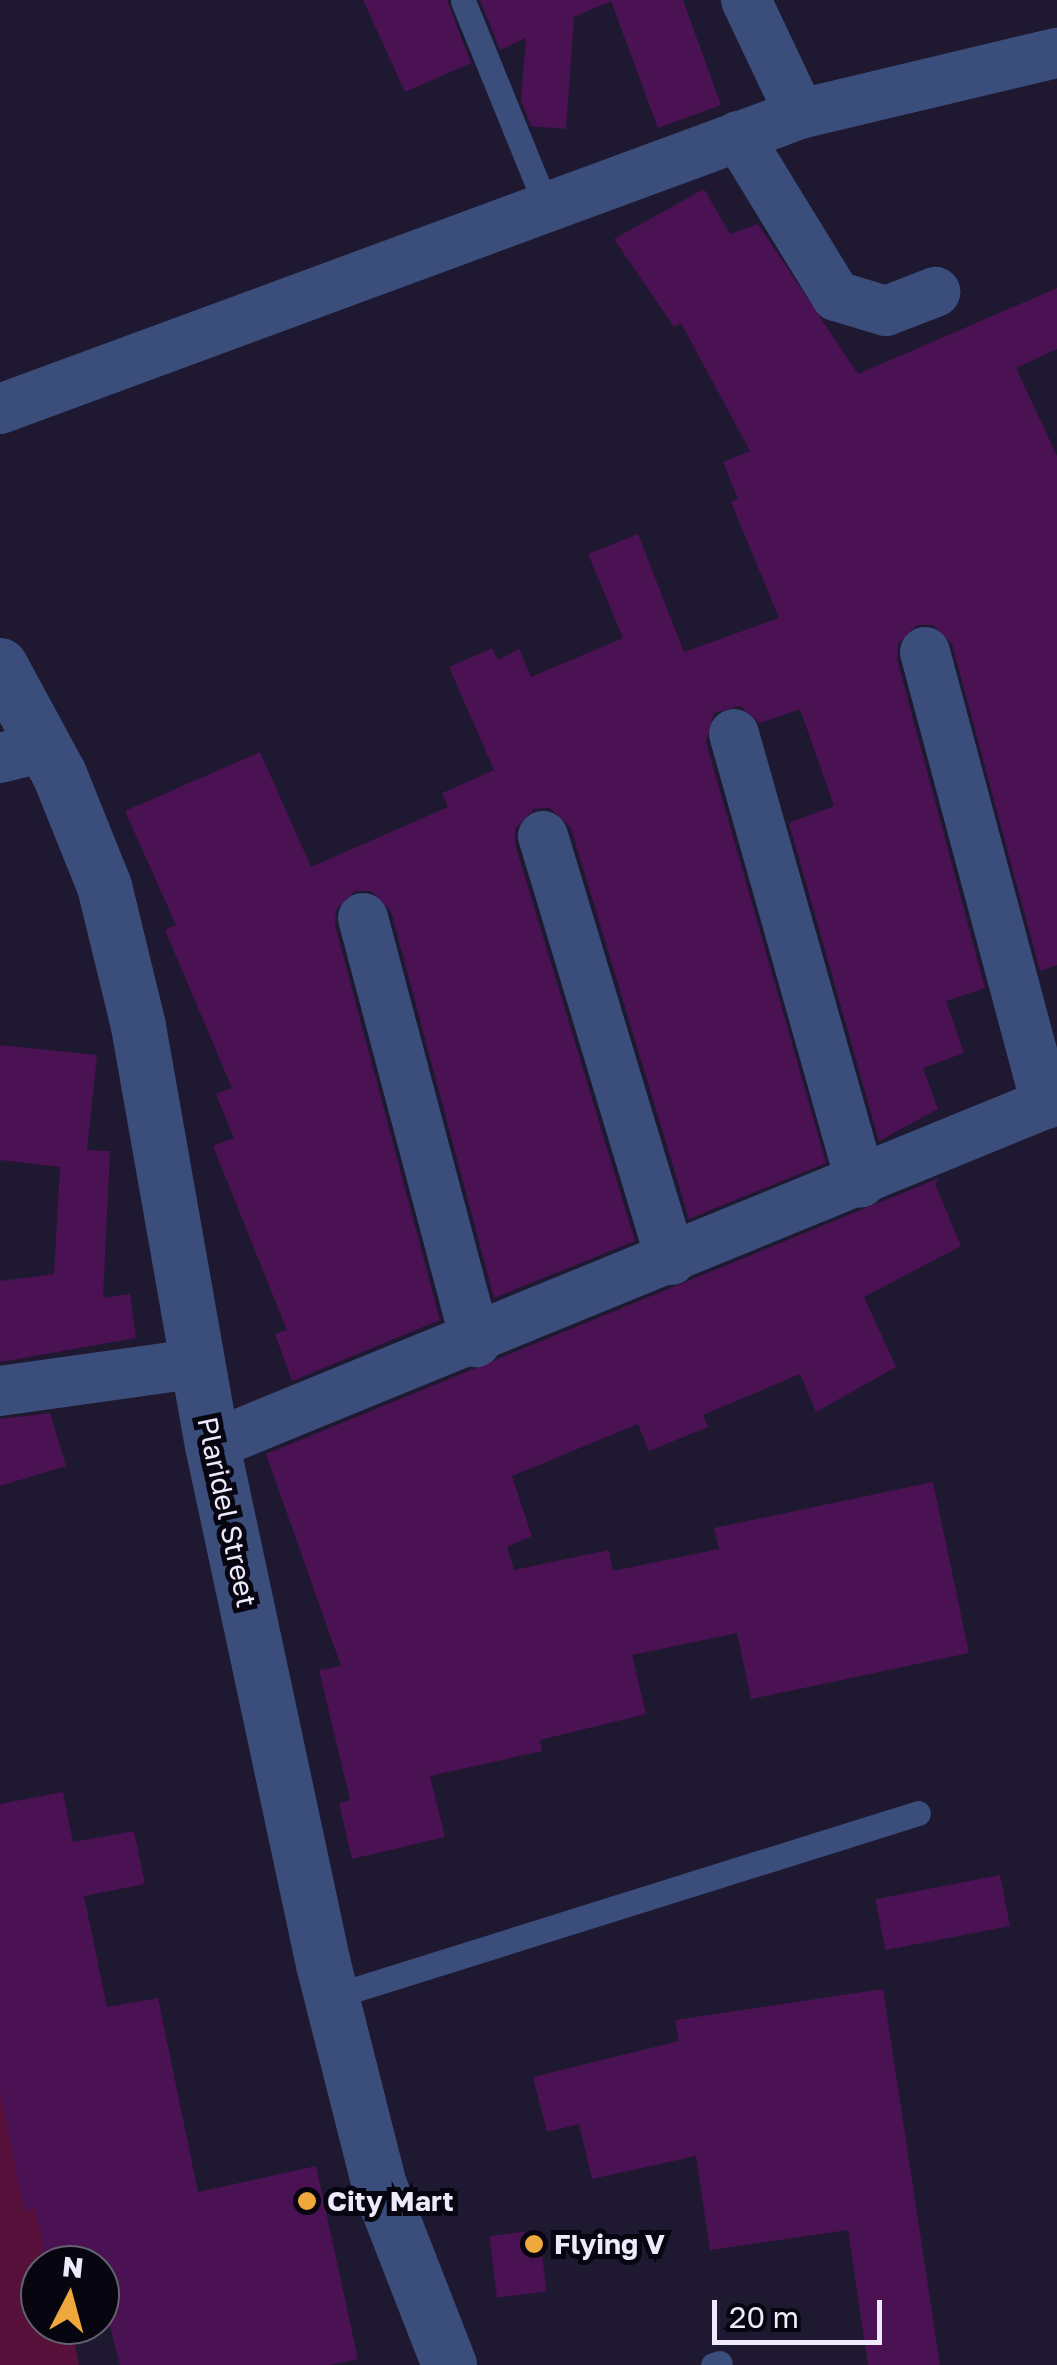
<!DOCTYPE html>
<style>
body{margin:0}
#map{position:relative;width:1057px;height:2365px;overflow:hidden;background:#1e1830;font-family:"Golos Text",sans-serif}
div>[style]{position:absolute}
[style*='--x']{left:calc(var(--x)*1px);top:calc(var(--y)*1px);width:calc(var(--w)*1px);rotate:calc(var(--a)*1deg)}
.green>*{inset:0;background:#571039}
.building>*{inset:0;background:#4a1252;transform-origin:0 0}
.service>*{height:25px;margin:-12.5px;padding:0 12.5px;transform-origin:12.5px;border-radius:12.5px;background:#3a4d7b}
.minor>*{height:50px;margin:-25px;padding:0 25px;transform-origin:25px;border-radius:25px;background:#3a4d7b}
.tertiary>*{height:55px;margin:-27.5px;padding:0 27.5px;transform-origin:27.5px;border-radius:27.5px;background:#3a4d7b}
.dots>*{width:28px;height:28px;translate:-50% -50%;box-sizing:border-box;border:5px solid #07050f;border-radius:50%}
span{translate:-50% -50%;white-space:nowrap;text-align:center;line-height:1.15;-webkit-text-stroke:10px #07050f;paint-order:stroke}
.street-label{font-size:28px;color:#eeeafc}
.poi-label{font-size:28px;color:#eeeafc;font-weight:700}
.left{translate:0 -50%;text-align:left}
.north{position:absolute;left:20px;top:2245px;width:100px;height:100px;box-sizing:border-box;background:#07050f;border:2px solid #63616e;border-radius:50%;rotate:6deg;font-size:28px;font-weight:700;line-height:40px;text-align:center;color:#eeeafc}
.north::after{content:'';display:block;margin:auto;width:35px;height:45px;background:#eea83c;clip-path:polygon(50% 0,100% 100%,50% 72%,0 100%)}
.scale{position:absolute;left:712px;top:2300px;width:170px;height:45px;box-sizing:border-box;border:5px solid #eeeafc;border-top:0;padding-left:12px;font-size:30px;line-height:35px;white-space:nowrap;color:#eeeafc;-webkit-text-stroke:8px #07050f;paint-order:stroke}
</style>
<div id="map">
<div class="green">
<div style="clip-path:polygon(0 2052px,56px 2265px,40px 2265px,40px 2325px,71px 2325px,79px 2365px,0 2365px)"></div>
</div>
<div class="building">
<div style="clip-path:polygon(363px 0,447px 0,471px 63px,405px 92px)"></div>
<div style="clip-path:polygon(480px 0,683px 0,721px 105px,658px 128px,611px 1px,574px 17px,566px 129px,531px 126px,521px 100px,526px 38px,500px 50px)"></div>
<div style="clip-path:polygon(704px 189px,730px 234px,758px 224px,858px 374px,1057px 288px,1057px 349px,1016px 368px,1057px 456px,1057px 965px,1040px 971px,952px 644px,933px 625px,917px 625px,898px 644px,897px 659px,985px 988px,946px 1001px,964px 1053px,923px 1068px,938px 1109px,879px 1141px,789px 823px,834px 806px,800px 709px,760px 723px,740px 706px,714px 713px,706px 742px,826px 1163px,689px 1219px,571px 828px,550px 808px,534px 809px,515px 829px,515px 844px,635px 1241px,494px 1298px,391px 911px,371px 891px,355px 891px,336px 910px,335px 925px,440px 1320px,292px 1381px,275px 1334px,287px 1330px,213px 1146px,234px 1138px,216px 1094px,232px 1088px,165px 930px,176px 925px,125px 811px,260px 752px,311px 867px,448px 807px,442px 793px,494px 770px,449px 667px,492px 648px,498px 660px,519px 649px,531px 677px,623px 638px,588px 554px,638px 534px,684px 652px,779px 618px,731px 502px,738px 499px,723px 462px,750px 451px,681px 323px,674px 327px,614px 239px)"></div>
<div style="clip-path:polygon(0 1045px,97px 1055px,87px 1150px,110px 1151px,103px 1298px,130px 1294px,136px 1338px,0 1362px,0 1281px,54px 1274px,60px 1167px,0 1160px)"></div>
<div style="clip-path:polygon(939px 1178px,935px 1184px,961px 1246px,864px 1297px,896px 1367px,816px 1412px,800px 1374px,703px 1415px,708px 1427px,649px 1451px,638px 1424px,512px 1476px,532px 1536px,507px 1547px,514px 1570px,609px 1550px,613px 1571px,719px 1549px,714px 1528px,933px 1482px,969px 1653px,751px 1699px,737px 1633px,632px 1655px,646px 1714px,540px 1740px,542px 1751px,430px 1776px,445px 1837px,352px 1859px,339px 1803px,350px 1800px,319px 1670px,341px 1666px,266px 1454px)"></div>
<div style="clip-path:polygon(50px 1413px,66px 1466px,0 1486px,0 1419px)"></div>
<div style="clip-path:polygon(63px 1792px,73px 1842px,134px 1831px,145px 1884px,84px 1896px,107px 2007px,158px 1998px,198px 2192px,316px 2166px,358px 2359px,330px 2365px,120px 2365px,106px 2311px,100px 2312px,100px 2265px,47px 2265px,35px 2208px,24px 2211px,0 2091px,0 1804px)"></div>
<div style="left:1000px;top:1875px;width:52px;height:127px;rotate:79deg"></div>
<div style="clip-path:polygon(883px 1989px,940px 2365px,868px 2365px,848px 2230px,710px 2250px,696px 2156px,592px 2179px,579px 2124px,547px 2132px,533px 2077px,679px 2041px,675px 2020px)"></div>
<div style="left:539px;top:2230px;width:62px;height:50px;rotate:83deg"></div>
</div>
<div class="service">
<div style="--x:463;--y:1;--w:223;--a:67.9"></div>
<div style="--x:331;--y:1997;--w:615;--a:-17.4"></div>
<div style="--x:713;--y:2365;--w:7;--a:-16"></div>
</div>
<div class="minor">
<div style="--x:746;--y:0;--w:126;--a:64.7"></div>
<div style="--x:738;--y:136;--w:188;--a:58.5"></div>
<div style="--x:836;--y:296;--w:52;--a:16.7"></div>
<div style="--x:886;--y:311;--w:53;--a:-21.2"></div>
<div style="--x:0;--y:409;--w:853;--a:-20.24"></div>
<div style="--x:800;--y:114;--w:264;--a:-13.4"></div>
<div style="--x:925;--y:652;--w:468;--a:75"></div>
<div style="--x:734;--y:734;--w:466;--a:74.2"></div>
<div style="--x:0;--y:758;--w:45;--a:-14"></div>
<div style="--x:543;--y:836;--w:443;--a:73.2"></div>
<div style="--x:363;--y:918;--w:439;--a:75.1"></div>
<div style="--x:0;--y:1391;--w:200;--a:-8"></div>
<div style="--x:212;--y:1445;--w:913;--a:-22.27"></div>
</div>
<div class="tertiary">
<div style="--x:0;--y:665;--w:124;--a:61.6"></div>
<div style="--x:59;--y:774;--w:121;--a:68.1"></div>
<div style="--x:104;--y:886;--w:144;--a:76.3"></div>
<div style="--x:138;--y:1026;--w:425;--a:80"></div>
<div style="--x:212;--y:1445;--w:531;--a:77.93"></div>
<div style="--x:323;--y:1964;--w:228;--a:75.8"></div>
<div style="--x:379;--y:2185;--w:193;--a:68.7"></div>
</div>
<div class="dots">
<div style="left:307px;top:2201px;background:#eea83c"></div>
<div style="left:534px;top:2244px;background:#eea83c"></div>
</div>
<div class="street-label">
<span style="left:227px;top:1512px;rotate:78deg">Plaridel Street</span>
</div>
<div class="poi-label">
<span class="left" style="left:327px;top:2201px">City Mart</span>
<span class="left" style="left:554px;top:2244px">Flying V</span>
</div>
<div class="north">N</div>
<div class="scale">20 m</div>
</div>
